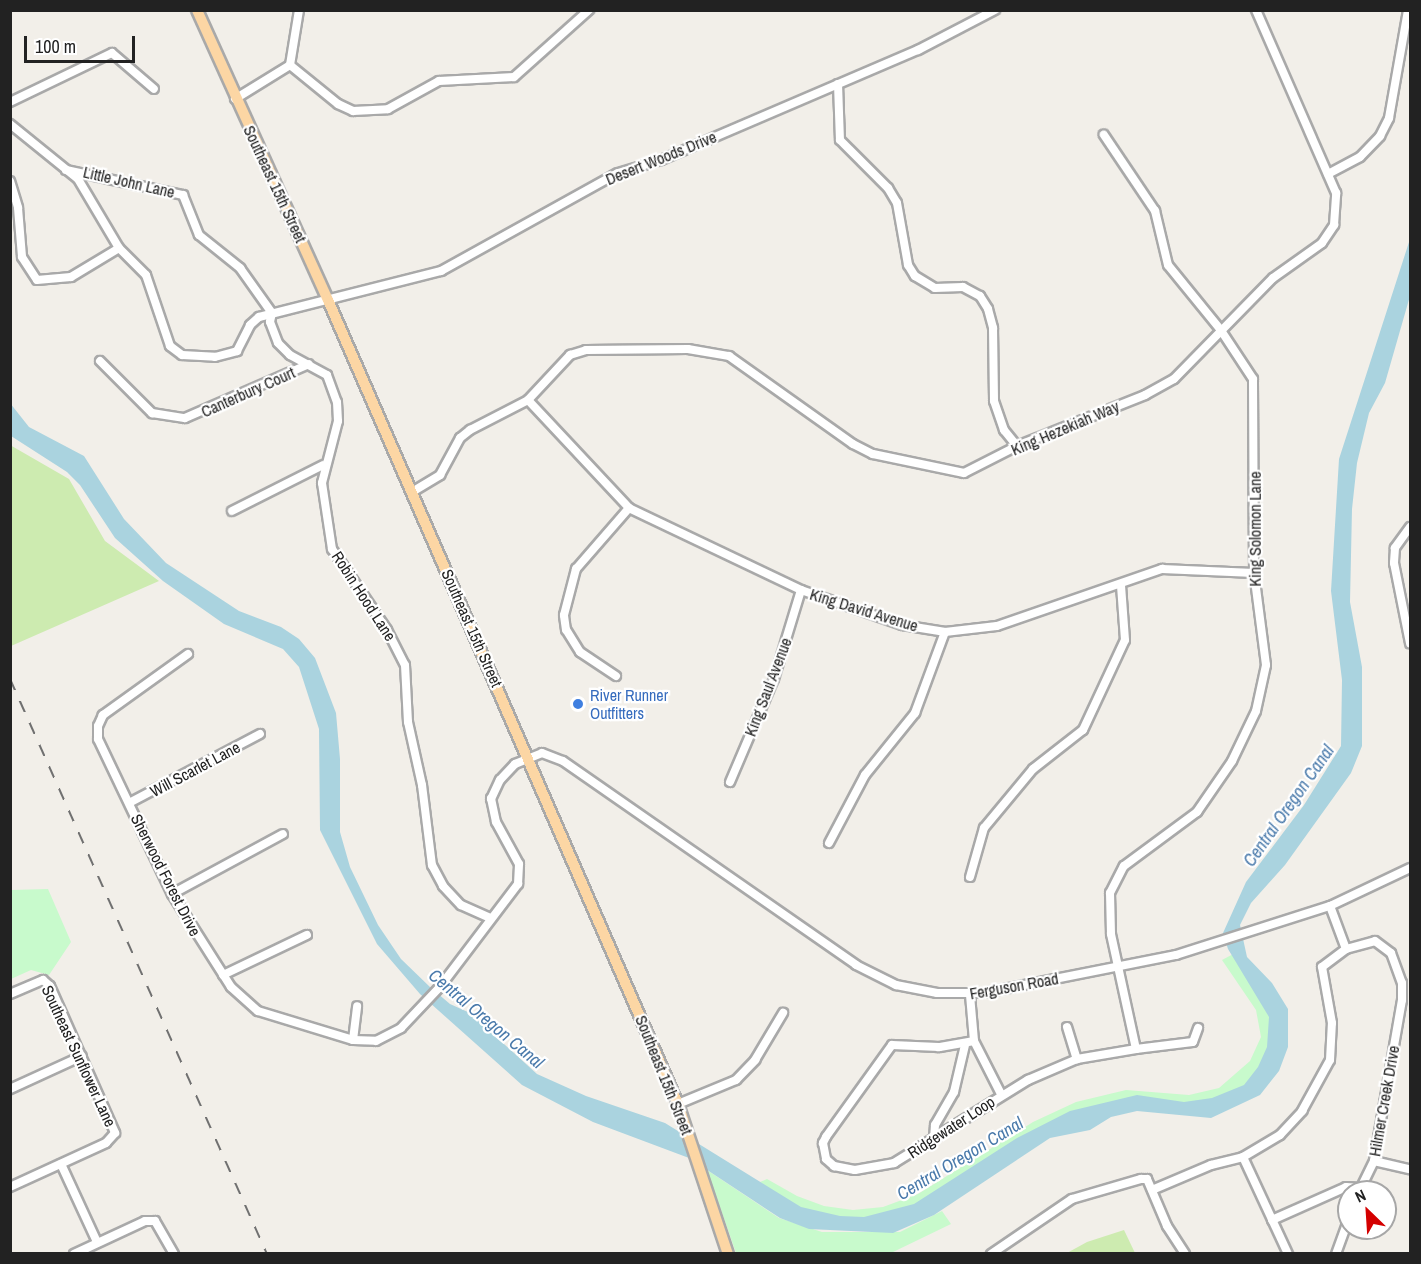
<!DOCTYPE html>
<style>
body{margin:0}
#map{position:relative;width:1421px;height:1264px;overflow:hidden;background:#f2efe9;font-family:"Archivo Narrow",sans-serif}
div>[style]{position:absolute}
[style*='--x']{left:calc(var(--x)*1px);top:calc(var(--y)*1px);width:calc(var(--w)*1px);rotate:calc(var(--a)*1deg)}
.grass>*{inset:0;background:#cdebb0}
.park>*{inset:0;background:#c8facc}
.water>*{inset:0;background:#aad3df}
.roads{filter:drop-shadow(2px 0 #a9a9a9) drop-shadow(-2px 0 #a9a9a9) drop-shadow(0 2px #a9a9a9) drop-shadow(0 -2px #a9a9a9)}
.minor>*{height:8px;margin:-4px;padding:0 4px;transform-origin:4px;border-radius:4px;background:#fff}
.major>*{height:10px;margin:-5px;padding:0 5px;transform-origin:5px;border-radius:5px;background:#fcd6a4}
.rail>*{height:2px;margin-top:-1px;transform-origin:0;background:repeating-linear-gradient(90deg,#707070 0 12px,transparent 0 24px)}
.dots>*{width:16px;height:16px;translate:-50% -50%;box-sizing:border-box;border:3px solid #fff;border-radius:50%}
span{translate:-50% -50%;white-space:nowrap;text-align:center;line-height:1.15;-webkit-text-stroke:4.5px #fff;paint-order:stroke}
.street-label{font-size:16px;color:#222}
.shop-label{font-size:16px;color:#366cbe}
.left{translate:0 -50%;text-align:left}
.water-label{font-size:18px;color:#4a7aab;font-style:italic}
.frame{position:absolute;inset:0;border:12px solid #222;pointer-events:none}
.north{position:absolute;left:1337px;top:1180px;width:60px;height:60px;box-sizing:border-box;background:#fff;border:2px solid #a7a7a7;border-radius:50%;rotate:335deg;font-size:16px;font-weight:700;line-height:24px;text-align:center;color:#222}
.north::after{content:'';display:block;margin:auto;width:21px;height:27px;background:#d40000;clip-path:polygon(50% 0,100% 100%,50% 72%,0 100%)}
.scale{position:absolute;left:24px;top:36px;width:111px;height:27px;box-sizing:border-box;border:3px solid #222;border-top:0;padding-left:8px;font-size:18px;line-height:21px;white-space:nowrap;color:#222;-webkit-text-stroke:4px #fff;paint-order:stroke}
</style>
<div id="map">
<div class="grass">
<div style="clip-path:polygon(10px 445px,69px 479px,105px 541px,159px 581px,11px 646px)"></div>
<div style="clip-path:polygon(1124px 1230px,1135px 1253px,1067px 1253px,1087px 1242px)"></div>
</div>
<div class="park">
<div style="clip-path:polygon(48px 889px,71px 942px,49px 975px,31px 970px,11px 979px,11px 890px)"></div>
<div style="clip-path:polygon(1237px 952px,1268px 997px,1275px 1052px,1236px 1098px,1084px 1117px,928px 1208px,836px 1226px,749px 1187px,767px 1179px,797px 1196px,824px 1206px,853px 1210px,883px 1207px,918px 1194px,1033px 1122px,1076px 1102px,1126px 1090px,1189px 1095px,1219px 1088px,1250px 1061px,1261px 1037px,1256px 1010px,1222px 960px)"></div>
<div style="clip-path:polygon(707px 1170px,779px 1218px,822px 1232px,900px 1232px,942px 1211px,951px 1224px,891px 1253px,736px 1253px)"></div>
</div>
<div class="water">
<div style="clip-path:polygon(1410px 239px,1410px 296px,1385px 383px,1369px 413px,1357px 463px,1352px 509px,1350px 602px,1362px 667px,1362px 746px,1351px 773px,1285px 865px,1251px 903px,1240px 925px,1247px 957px,1272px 983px,1288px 1009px,1288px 1047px,1279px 1071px,1260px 1095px,1211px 1118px,1137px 1111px,1111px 1117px,1090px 1130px,1050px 1138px,934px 1215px,893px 1233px,809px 1229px,780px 1218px,689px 1158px,593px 1122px,522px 1085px,420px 994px,377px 944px,320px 830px,319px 729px,299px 667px,283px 649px,224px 624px,163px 581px,115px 538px,80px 485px,67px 472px,11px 436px,10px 403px,29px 427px,84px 456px,124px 519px,166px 563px,239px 611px,281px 627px,299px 639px,315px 658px,336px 713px,340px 759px,340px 832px,350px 867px,378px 925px,401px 959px,430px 987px,450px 1004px,470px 1013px,537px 1074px,586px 1096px,665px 1123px,801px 1207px,840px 1216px,864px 1217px,914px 1204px,1017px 1138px,1070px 1111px,1137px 1095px,1184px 1102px,1212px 1098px,1244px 1085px,1258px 1067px,1267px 1047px,1269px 1017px,1228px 949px,1223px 933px,1246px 882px,1304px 805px,1341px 746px,1342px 680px,1331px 591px,1339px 459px)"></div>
</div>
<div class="roads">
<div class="minor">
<div style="--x:290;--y:65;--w:62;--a:39.1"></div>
<div style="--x:338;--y:104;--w:17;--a:25"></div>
<div style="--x:353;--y:111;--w:35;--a:-3"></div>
<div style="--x:388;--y:109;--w:58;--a:-28.8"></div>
<div style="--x:439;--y:81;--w:75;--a:-3.1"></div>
<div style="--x:514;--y:77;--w:101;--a:-41.8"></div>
<div style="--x:290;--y:65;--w:56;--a:-80.7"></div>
<div style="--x:838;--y:84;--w:56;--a:88"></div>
<div style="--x:840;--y:140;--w:68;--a:45"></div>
<div style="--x:888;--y:188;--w:17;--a:59"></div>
<div style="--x:897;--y:203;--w:63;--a:79.9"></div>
<div style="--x:908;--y:265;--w:13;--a:58"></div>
<div style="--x:915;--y:276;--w:23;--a:31"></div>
<div style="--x:935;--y:288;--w:28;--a:-2"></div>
<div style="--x:963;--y:287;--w:19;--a:28"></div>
<div style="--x:980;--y:296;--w:15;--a:58"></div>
<div style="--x:988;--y:309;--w:20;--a:75"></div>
<div style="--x:993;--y:328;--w:73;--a:89.2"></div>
<div style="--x:994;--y:401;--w:31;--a:71"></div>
<div style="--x:1004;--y:430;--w:21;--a:51"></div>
<div style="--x:235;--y:99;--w:65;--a:-31.7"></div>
<div style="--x:10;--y:102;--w:113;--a:-25.7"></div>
<div style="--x:112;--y:53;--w:55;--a:40.6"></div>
<div style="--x:10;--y:124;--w:87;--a:39"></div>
<div style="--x:78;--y:179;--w:80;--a:59.3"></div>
<div style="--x:119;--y:248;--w:38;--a:45"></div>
<div style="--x:146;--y:275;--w:75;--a:71.3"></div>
<div style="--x:170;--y:346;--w:15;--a:37"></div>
<div style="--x:182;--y:355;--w:33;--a:3"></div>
<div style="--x:215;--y:357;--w:23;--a:-15"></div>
<div style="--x:237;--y:351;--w:29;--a:-63"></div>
<div style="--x:250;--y:325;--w:12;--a:-42"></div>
<div style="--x:259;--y:317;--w:188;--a:-14.2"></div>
<div style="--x:441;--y:271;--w:202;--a:-29"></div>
<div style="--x:618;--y:173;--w:45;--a:-16.8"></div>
<div style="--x:661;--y:160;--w:280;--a:-23.2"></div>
<div style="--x:918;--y:50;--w:87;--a:-27.5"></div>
<div style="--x:66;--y:170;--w:120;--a:12.1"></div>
<div style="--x:183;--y:195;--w:43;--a:68.2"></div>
<div style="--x:199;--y:235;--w:53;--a:38.8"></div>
<div style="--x:240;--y:268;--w:55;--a:54.6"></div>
<div style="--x:272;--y:313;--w:9;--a:103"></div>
<div style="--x:270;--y:322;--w:22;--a:69"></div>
<div style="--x:278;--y:343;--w:17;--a:45"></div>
<div style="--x:290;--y:355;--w:42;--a:28.4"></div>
<div style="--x:327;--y:375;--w:29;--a:70"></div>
<div style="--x:337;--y:402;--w:19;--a:87"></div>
<div style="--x:338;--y:421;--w:64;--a:104.5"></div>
<div style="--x:322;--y:483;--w:67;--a:81.4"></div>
<div style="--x:332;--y:549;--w:98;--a:55.8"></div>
<div style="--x:387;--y:630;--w:39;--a:63"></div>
<div style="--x:405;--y:665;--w:57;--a:87"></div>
<div style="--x:408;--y:722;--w:65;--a:77.5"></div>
<div style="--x:422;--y:785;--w:81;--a:82.9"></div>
<div style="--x:432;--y:865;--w:24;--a:62"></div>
<div style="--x:443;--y:886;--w:26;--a:47"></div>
<div style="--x:461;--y:905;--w:32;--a:24"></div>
<div style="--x:1328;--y:174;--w:36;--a:-28"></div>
<div style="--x:1360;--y:157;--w:29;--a:-46"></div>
<div style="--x:1380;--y:136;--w:20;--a:-63"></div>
<div style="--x:1389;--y:118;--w:110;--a:-80"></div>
<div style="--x:10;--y:181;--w:28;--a:73"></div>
<div style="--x:18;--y:208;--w:49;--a:85.3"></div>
<div style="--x:22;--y:257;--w:27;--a:57"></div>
<div style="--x:37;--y:280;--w:34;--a:-5"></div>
<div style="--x:71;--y:277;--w:56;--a:-31.1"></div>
<div style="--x:100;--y:361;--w:74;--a:45"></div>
<div style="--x:152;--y:413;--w:33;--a:9"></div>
<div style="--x:185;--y:418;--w:135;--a:-23.5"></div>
<div style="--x:528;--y:400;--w:148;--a:46.9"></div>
<div style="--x:629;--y:508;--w:191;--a:25.5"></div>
<div style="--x:801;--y:590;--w:107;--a:19.1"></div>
<div style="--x:902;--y:625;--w:44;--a:9.2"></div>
<div style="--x:945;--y:632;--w:52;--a:-6.6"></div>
<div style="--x:997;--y:626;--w:175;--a:-19.1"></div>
<div style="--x:1162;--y:569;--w:92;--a:2.5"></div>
<div style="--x:412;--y:492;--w:33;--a:-31"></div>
<div style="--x:440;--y:475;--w:42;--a:-61.6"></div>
<div style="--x:460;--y:438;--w:13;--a:-39"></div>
<div style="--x:470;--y:430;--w:65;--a:-27.3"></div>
<div style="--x:528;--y:400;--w:62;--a:-47"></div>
<div style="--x:570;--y:355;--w:17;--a:-17"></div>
<div style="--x:586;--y:350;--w:102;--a:-0.6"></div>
<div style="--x:688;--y:349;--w:42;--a:9.7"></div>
<div style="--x:729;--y:356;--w:152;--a:35.4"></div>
<div style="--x:853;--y:444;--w:22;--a:27"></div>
<div style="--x:873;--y:454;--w:93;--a:11.8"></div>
<div style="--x:964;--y:473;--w:59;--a:-27"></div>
<div style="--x:1017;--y:446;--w:138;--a:-21.7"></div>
<div style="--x:1145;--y:395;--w:33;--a:-29"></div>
<div style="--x:1174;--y:379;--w:141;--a:-45.6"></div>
<div style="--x:1273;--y:278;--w:60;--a:-35.5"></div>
<div style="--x:1322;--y:243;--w:22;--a:-56"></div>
<div style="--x:1334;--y:225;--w:32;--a:-86"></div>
<div style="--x:1336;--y:193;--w:200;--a:-113.6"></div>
<div style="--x:232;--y:511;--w:102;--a:-26.8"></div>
<div style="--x:1410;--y:527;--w:26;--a:126"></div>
<div style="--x:1395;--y:548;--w:15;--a:94"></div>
<div style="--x:1394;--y:563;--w:82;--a:78.7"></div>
<div style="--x:188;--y:654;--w:105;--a:144.3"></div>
<div style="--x:103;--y:715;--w:12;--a:114"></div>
<div style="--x:98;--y:726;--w:13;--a:90"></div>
<div style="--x:98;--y:739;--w:172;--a:64.5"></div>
<div style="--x:172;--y:894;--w:110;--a:57.6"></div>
<div style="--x:231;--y:987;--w:36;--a:42"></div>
<div style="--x:258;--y:1011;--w:99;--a:17"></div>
<div style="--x:353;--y:1040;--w:23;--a:2"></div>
<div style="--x:376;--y:1041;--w:28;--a:-27"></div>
<div style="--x:401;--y:1028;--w:55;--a:-46.5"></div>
<div style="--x:439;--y:988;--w:131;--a:-52.8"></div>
<div style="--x:518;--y:884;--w:20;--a:-87"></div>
<div style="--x:519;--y:864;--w:48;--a:-118.7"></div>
<div style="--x:496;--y:822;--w:24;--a:-102"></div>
<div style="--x:491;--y:799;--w:21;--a:-65"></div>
<div style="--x:500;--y:780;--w:22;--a:-47"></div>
<div style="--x:515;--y:764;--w:29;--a:-22"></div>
<div style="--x:542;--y:753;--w:22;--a:21"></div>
<div style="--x:563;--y:761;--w:357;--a:34.8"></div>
<div style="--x:856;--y:965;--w:45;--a:26.6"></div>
<div style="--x:896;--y:985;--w:42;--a:11"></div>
<div style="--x:937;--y:993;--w:47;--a:0"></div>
<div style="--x:984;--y:993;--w:196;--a:-11.2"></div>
<div style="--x:1176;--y:955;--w:162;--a:-17.7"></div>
<div style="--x:1330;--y:906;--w:89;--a:-25.4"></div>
<div style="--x:616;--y:676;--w:43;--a:-146.3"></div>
<div style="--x:580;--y:652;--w:26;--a:-122"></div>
<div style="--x:566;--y:630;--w:15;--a:-98"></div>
<div style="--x:564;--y:615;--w:48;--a:-75.4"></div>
<div style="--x:576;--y:569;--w:81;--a:-49"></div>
<div style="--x:730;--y:782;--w:112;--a:-66.9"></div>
<div style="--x:774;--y:679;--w:93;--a:-73.1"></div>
<div style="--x:129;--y:803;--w:148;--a:-27.8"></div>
<div style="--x:829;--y:843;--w:77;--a:-62.1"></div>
<div style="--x:865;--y:775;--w:80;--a:-51.1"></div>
<div style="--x:915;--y:713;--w:86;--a:-69.7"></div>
<div style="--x:970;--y:877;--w:51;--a:-74.1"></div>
<div style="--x:984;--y:828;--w:77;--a:-50.3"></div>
<div style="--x:1033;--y:769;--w:63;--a:-38"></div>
<div style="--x:1083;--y:730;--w:99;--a:-65"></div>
<div style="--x:1125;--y:640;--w:54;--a:-94.2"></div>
<div style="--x:172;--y:894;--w:126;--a:-28.4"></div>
<div style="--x:1330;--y:906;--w:46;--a:69.6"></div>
<div style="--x:223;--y:975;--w:93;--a:-25.5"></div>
<div style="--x:10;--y:994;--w:36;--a:-23"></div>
<div style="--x:43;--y:980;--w:9;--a:41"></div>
<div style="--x:50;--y:986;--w:161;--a:66.1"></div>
<div style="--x:115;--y:1133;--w:13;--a:132"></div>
<div style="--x:106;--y:1143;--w:106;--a:155.4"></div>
<div style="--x:970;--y:995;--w:46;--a:85"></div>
<div style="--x:974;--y:1041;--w:59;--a:63"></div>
<div style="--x:1067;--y:1027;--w:34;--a:73"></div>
<div style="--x:353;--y:1040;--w:34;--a:-83"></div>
<div style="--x:974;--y:1041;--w:36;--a:170"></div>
<div style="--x:939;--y:1047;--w:47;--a:-177.6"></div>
<div style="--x:892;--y:1045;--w:113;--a:125.7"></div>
<div style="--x:826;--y:1137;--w:7;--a:117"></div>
<div style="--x:823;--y:1143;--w:16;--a:79"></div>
<div style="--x:826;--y:1159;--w:11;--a:41"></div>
<div style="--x:834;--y:1166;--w:21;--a:11"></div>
<div style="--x:855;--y:1170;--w:40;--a:-10"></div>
<div style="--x:894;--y:1163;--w:158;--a:-31.8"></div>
<div style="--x:1028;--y:1080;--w:53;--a:-23.2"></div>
<div style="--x:1077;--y:1059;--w:60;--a:-9.6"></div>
<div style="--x:1136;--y:1049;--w:118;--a:-102.3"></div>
<div style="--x:1111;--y:934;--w:41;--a:-91.4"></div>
<div style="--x:1110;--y:893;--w:30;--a:-63"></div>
<div style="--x:1124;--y:866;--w:91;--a:-36.5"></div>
<div style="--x:1197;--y:812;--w:62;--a:-55.5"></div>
<div style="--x:1232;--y:761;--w:55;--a:-64.4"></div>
<div style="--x:1256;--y:711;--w:47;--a:-77.7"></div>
<div style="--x:1266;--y:665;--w:93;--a:-97.4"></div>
<div style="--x:1254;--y:573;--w:194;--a:-90.3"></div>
<div style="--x:1253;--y:379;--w:60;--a:-123.4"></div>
<div style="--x:1220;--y:329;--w:82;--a:-129.1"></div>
<div style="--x:1168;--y:265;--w:56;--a:-103.5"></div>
<div style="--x:1155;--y:211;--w:92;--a:-123.9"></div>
<div style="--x:1136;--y:1049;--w:57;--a:-7"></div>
<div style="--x:1193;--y:1042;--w:15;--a:-70"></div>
<div style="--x:10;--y:1089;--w:79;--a:-24.6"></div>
<div style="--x:678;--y:1104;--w:63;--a:-22.5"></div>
<div style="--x:736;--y:1080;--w:28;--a:-46"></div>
<div style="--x:755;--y:1060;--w:55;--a:-59.2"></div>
<div style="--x:934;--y:1139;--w:14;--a:-86"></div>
<div style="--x:935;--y:1125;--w:38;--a:-60"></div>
<div style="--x:954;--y:1092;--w:48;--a:-76.8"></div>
<div style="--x:1243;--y:1157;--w:107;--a:65.1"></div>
<div style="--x:1374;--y:1161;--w:37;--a:13"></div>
<div style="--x:61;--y:1164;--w:86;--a:65.2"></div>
<div style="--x:1152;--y:1190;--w:64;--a:-23"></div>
<div style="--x:1211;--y:1165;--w:33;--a:-14"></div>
<div style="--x:1243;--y:1157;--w:43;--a:-30.7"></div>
<div style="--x:1280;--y:1135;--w:33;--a:-47"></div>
<div style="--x:1302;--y:1111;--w:58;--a:-61.2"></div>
<div style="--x:1330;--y:1060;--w:37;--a:-87"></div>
<div style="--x:1332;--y:1023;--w:57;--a:-100.1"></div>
<div style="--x:1322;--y:967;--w:30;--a:-37"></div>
<div style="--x:1346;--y:949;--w:30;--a:-15"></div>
<div style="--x:1375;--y:941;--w:20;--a:37"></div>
<div style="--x:1391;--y:953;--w:32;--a:70"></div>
<div style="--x:1402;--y:983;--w:17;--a:90"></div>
<div style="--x:1402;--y:1000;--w:163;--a:99.9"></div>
<div style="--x:1374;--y:1161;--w:34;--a:116"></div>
<div style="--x:1272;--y:1220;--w:81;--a:-24"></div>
<div style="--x:1346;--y:1187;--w:15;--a:4"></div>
<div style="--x:74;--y:1254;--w:78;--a:-24.9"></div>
<div style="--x:145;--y:1221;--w:10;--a:0"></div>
<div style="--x:155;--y:1221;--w:38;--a:60"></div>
<div style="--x:991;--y:1254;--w:98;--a:-34.2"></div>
<div style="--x:1072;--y:1199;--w:72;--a:-16.2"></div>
<div style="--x:1141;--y:1179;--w:6;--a:0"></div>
<div style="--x:1147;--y:1179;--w:51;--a:66.9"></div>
<div style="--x:1167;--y:1226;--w:33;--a:57"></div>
<div style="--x:1336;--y:1254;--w:37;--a:-70"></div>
</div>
<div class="major">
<div style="--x:197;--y:10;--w:318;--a:65.7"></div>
<div style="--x:328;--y:300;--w:877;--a:66.48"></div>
<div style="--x:678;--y:1104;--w:158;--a:71.6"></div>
</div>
</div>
<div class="rail">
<div style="--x:10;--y:679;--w:630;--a:65.92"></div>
</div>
<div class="dots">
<div style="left:578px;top:704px;background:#3f7fe0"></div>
</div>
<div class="street-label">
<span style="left:661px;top:158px;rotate:-22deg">Desert Woods Drive</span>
<span style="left:129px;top:182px;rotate:13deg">Little John Lane</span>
<span style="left:275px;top:184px;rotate:65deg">Southeast 15th Street</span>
<span style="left:248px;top:392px;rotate:-24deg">Canterbury Court</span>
<span style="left:1065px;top:428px;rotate:-23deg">King Hezekiah Way</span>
<span style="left:1255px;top:529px;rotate:-90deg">King Solomon Lane</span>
<span style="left:364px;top:596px;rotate:57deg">Robin Hood Lane</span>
<span style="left:864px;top:610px;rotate:17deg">King David Avenue</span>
<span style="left:472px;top:628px;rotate:66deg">Southeast 15th Street</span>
<span style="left:768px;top:687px;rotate:-69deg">King Saul Avenue</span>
<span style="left:195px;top:769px;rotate:-28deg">Will Scarlet Lane</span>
<span style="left:166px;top:875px;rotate:63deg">Sherwood Forest Drive</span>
<span style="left:1014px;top:986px;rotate:-10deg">Ferguson Road</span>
<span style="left:79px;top:1056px;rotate:65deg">Southeast Sunflower Lane</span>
<span style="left:664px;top:1075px;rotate:68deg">Southeast 15th Street</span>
<span style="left:1384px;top:1101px;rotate:-80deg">Hilmer Creek Drive</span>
<span style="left:951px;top:1127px;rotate:-33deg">Ridgewater Loop</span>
</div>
<div class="shop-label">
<span class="left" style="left:590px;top:704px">River Runner<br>Outfitters</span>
</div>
<div class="water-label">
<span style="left:1289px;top:806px;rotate:-55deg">Central Oregon Canal</span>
<span style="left:486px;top:1019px;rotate:40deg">Central Oregon Canal</span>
<span style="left:960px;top:1159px;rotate:-31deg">Central Oregon Canal</span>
</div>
<div class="frame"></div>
<div class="north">N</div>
<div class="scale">100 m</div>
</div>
